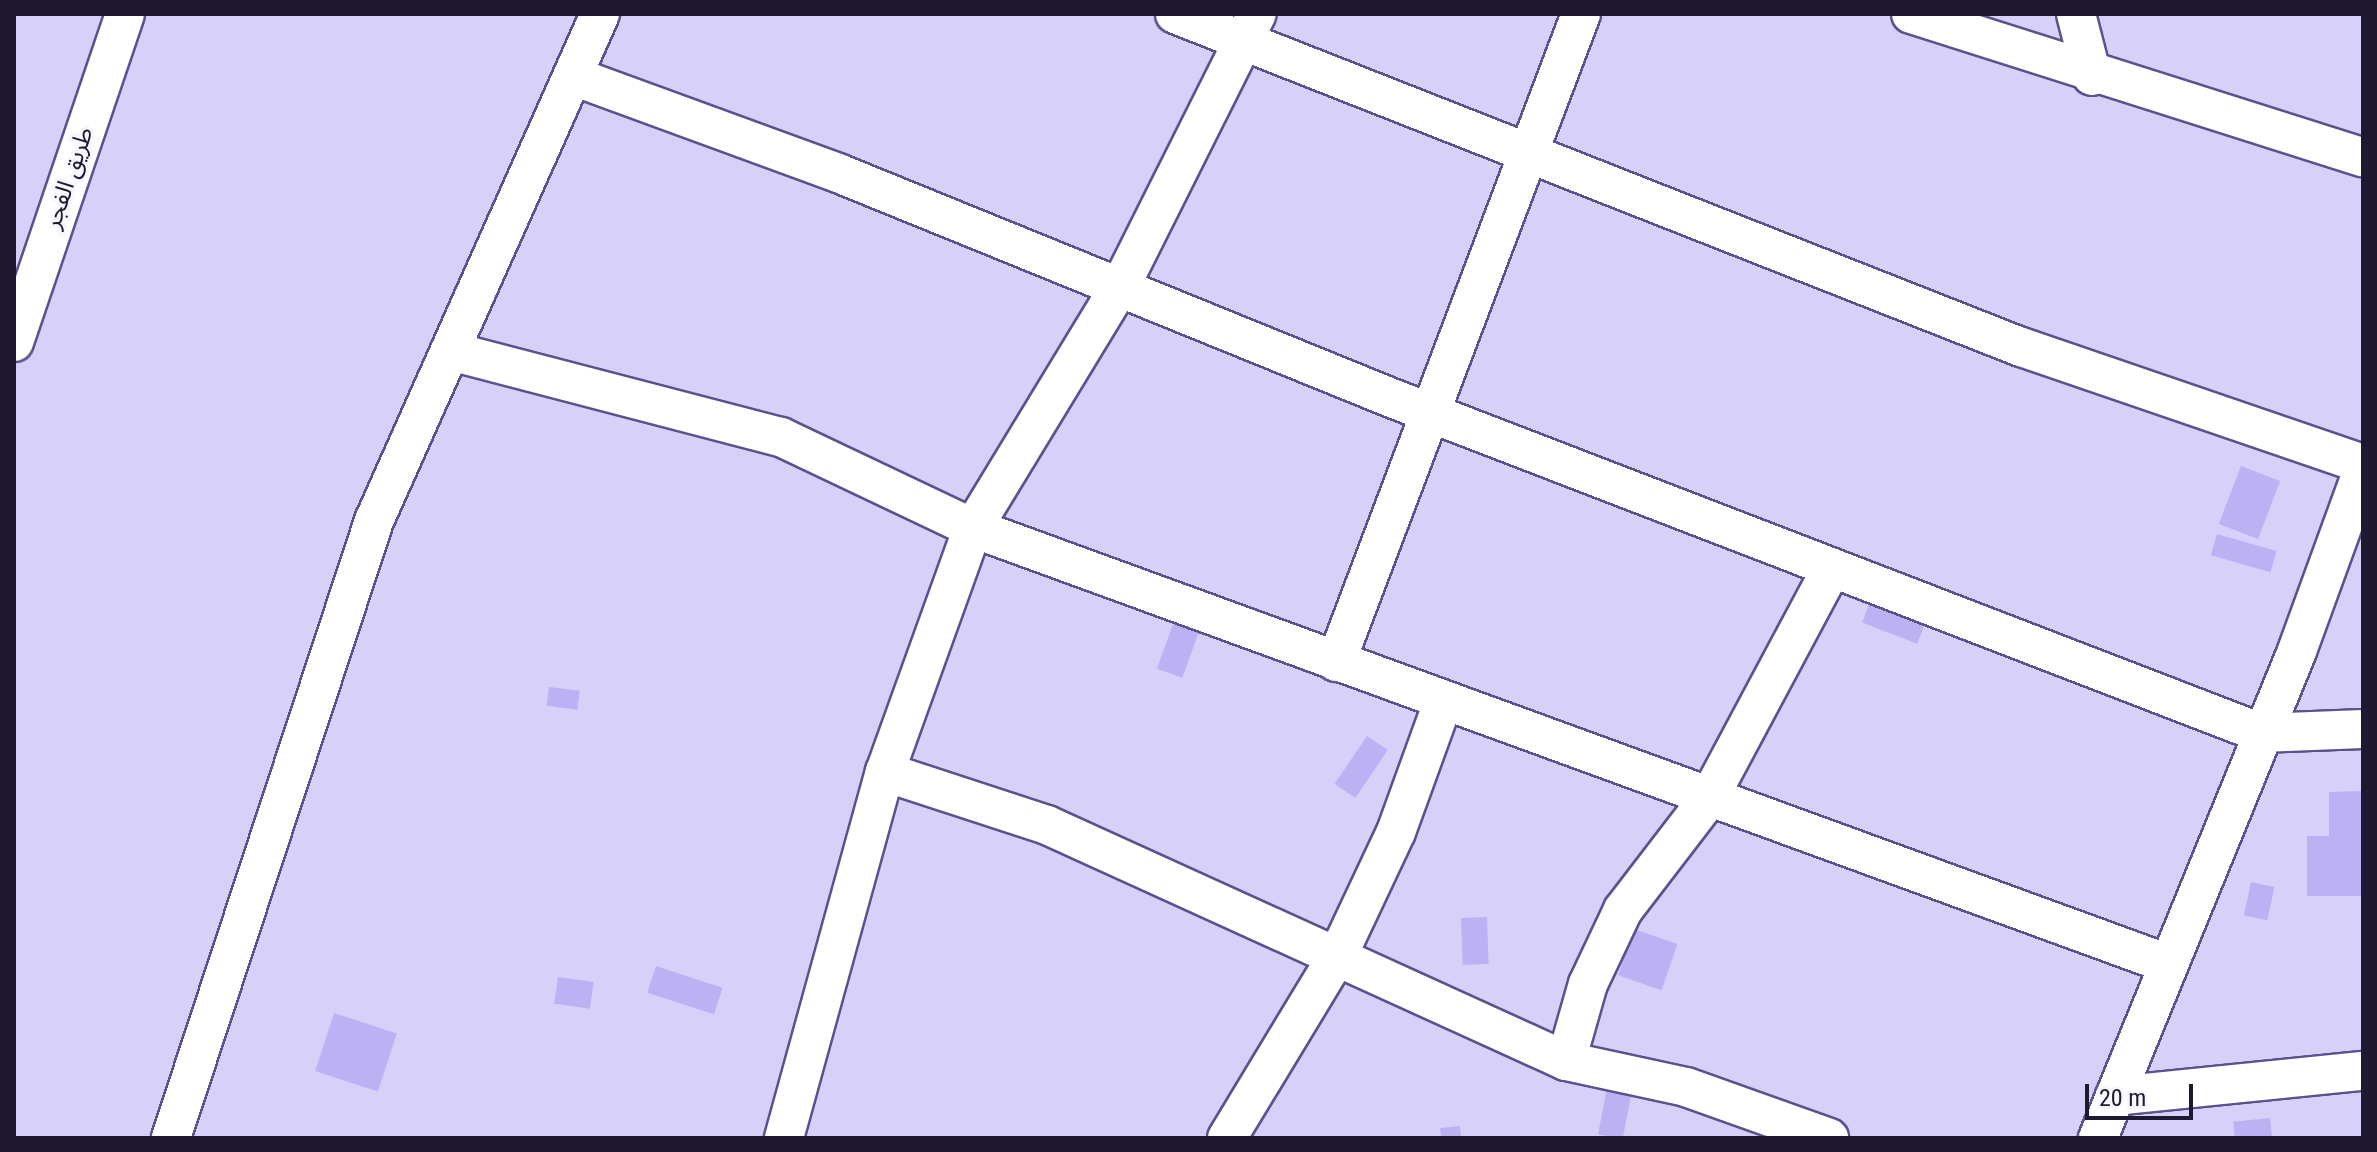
<!DOCTYPE html>
<meta charset="utf-8">
<style>
body{margin:0}
#map{position:relative;width:2377px;height:1152px;overflow:hidden;background:#d7d1fa;font-family:"Roboto Condensed","Noto Sans Arabic",sans-serif}
div>[style]{position:absolute}
[style*='--x']{left:calc(var(--x)*1px);top:calc(var(--y)*1px);width:calc(var(--w)*1px);rotate:calc(var(--a)*1deg)}
.building>*{inset:0;background:#bcb1f3;transform-origin:0 0}
.roads{filter:drop-shadow(2px 0 #5d518d) drop-shadow(-2px 0 #5d518d) drop-shadow(0 2px #5d518d) drop-shadow(0 -2px #5d518d)}
.minor>*{height:38px;margin:-19px;padding:0 19px;transform-origin:19px;border-radius:19px;background:#fff}
span{translate:-50% -50%;white-space:nowrap;text-align:center;line-height:1.15;-webkit-text-stroke:7px #f8f7fe;paint-order:stroke}
.street-label{font-size:24px;color:#1e1931}
.frame{position:absolute;inset:0;border:16px solid #1e1931;pointer-events:none}
.scale{position:absolute;left:2085px;top:1084px;width:108px;height:36px;box-sizing:border-box;border:4px solid #1e1931;border-top:0;padding-left:10px;font-size:24px;line-height:28px;white-space:nowrap;color:#1e1931;-webkit-text-stroke:6px #f8f7fe;paint-order:stroke}
</style>
<div id="map">
<div class="building">
<div style="left:2241px;top:466px;width:42px;height:62px;rotate:21deg"></div>
<div style="left:2217px;top:534px;width:62px;height:22px;rotate:16deg"></div>
<div style="left:1870px;top:602px;width:59px;height:22px;rotate:21deg"></div>
<div style="left:1176px;top:616px;width:27px;height:56px;rotate:20deg"></div>
<div style="left:549px;top:687px;width:31px;height:19px;rotate:7deg"></div>
<div style="left:1367px;top:736px;width:25px;height:58px;rotate:34deg"></div>
<div style="clip-path:polygon(2363px 791px,2363px 896px,2307px 896px,2307px 836px,2329px 836px,2329px 792px)"></div>
<div style="left:2251px;top:882px;width:24px;height:34px;rotate:12deg"></div>
<div style="left:1487px;top:917px;width:47px;height:26px;rotate:88deg"></div>
<div style="left:1634px;top:929px;width:46px;height:49px;rotate:19deg"></div>
<div style="left:656px;top:966px;width:70px;height:28px;rotate:18deg"></div>
<div style="left:558px;top:977px;width:36px;height:27px;rotate:8deg"></div>
<div style="left:334px;top:1013px;width:66px;height:61px;rotate:18deg"></div>
<div style="left:1607px;top:1088px;width:25px;height:47px;rotate:11deg"></div>
<div style="left:2270px;top:1118px;width:20px;height:37px;rotate:84deg"></div>
<div style="clip-path:polygon(1460px 1126px,1461px 1138px,1441px 1138px,1440px 1128px)"></div>
</div>
<div class="roads">
<div class="minor">
<div style="--x:1175;--y:14;--w:909;--a:21.49"></div>
<div style="--x:2021;--y:347;--w:361;--a:18.9"></div>
<div style="--x:1911;--y:14;--w:474;--a:17.6"></div>
<div style="--x:2076;--y:14;--w:64;--a:75.5"></div>
<div style="--x:573;--y:76;--w:282;--a:20.1"></div>
<div style="--x:838;--y:173;--w:595;--a:22.12"></div>
<div style="--x:1389;--y:397;--w:934;--a:21.07"></div>
<div style="--x:2261;--y:733;--w:102;--a:-2.2"></div>
<div style="--x:14;--y:342;--w:346;--a:-71.3"></div>
<div style="--x:450;--y:351;--w:342;--a:14.6"></div>
<div style="--x:781;--y:437;--w:212;--a:25.4"></div>
<div style="--x:973;--y:528;--w:1272;--a:20.04"></div>
<div style="--x:1336;--y:662;--w:693;--a:-69.29"></div>
<div style="--x:885;--y:772;--w:170;--a:18.1"></div>
<div style="--x:1047;--y:825;--w:570;--a:24.45"></div>
<div style="--x:1566;--y:1061;--w:123;--a:12.2"></div>
<div style="--x:1686;--y:1087;--w:152;--a:19.6"></div>
<div style="--x:1566;--y:1061;--w:80;--a:-74.1"></div>
<div style="--x:1588;--y:984;--w:82;--a:-64.7"></div>
<div style="--x:1623;--y:910;--w:141;--a:-52.5"></div>
<div style="--x:1709;--y:798;--w:261;--a:-61.9"></div>
<div style="--x:2115;--y:1096;--w:249;--a:-5.8"></div>
<div style="--x:171;--y:1138;--w:650;--a:-71.79"></div>
<div style="--x:374;--y:521;--w:555;--a:-65.97"></div>
<div style="--x:784;--y:1138;--w:380;--a:-74.6"></div>
<div style="--x:885;--y:772;--w:259;--a:-70.2"></div>
<div style="--x:973;--y:528;--w:285;--a:-58.7"></div>
<div style="--x:1121;--y:285;--w:303;--a:-63.4"></div>
<div style="--x:1227;--y:1138;--w:216;--a:-58.8"></div>
<div style="--x:1339;--y:953;--w:134;--a:-64.8"></div>
<div style="--x:1396;--y:832;--w:138;--a:-70.1"></div>
<div style="--x:2098;--y:1138;--w:526;--a:-67.77"></div>
<div style="--x:2297;--y:651;--w:193;--a:-70"></div>
</div>
</div>
<div class="street-label">
<span style="left:69px;top:178px;rotate:-71deg">طريق الفجر</span>
</div>
<div class="frame"></div>
<div class="scale">20 m</div>
</div>
